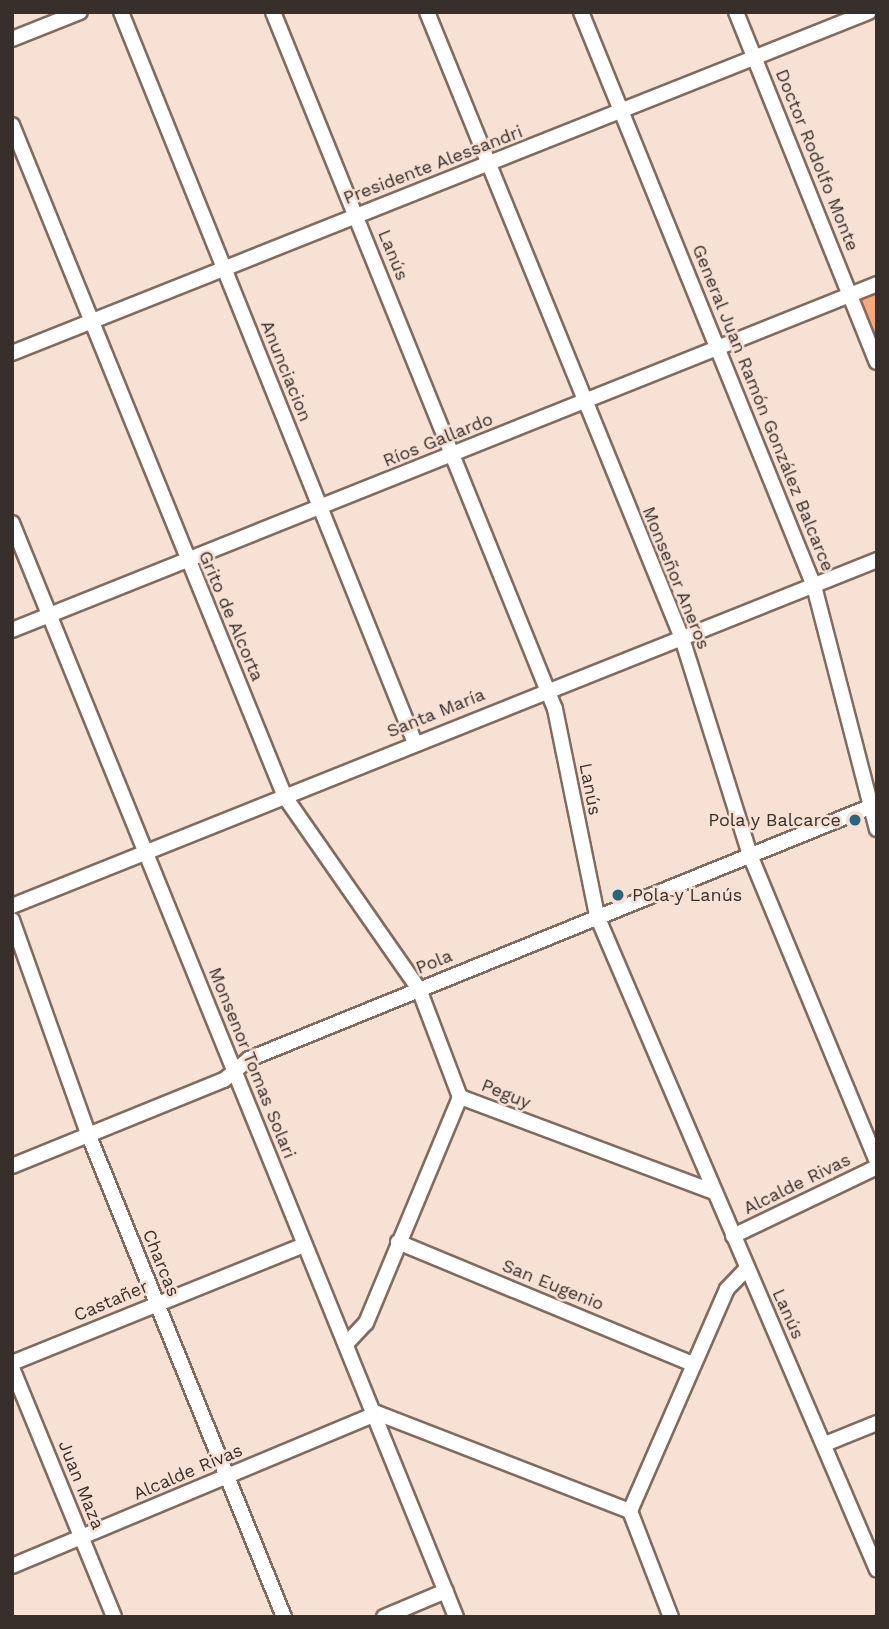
<!DOCTYPE html>
<meta charset="utf-8">
<style>
body{margin:0}
#map{position:relative;width:889px;height:1629px;overflow:hidden;background:#f7e1d5;font-family:"Work Sans",sans-serif}
div>[style]{position:absolute}
[style*='--x']{left:calc(var(--x)*1px);top:calc(var(--y)*1px);width:calc(var(--w)*1px);rotate:calc(var(--a)*1deg)}
.green>*{inset:0;background:#faa87a}
.roads{filter:drop-shadow(2px 0 #7f6c61) drop-shadow(-2px 0 #7f6c61) drop-shadow(0 2px #7f6c61) drop-shadow(0 -2px #7f6c61)}
.street>*{height:14px;margin:-7px;padding:0 7px;transform-origin:7px;border-radius:7px;background:#fff}
.dots>*{width:19px;height:19px;translate:-50% -50%;box-sizing:border-box;border:4px solid #f7e1d5;border-radius:50%}
span{translate:-50% -50%;white-space:nowrap;text-align:center;line-height:1.15;-webkit-text-stroke:5px #f7e1d5;paint-order:stroke}
.street-label{font-size:18px;color:#382f2b}
.poi-label{font-size:18px;color:#382f2b}
.right{translate:-100% -50%;text-align:right}
.left{translate:0 -50%;text-align:left}
.frame{position:absolute;inset:0;border:14px solid #382f2b;pointer-events:none}
</style>
<div id="map">
<div class="green">
<div style="clip-path:polygon(877px 284px,877px 362px,850px 295px)"></div>
</div>
<div class="roads">
<div class="street">
<div style="--x:121;--y:12;--w:788;--a:68.09"></div>
<div style="--x:273;--y:12;--w:752;--a:67.97"></div>
<div style="--x:555;--y:709;--w:211;--a:78.5"></div>
<div style="--x:597;--y:916;--w:711;--a:66.82"></div>
<div style="--x:427;--y:12;--w:676;--a:67.84"></div>
<div style="--x:682;--y:638;--w:227;--a:72.6"></div>
<div style="--x:750;--y:855;--w:332;--a:67.5"></div>
<div style="--x:581;--y:12;--w:619;--a:67.91"></div>
<div style="--x:814;--y:586;--w:251;--a:75.5"></div>
<div style="--x:736;--y:12;--w:377;--a:68.1"></div>
<div style="--x:12;--y:39;--w:73;--a:-21.7"></div>
<div style="--x:12;--y:125;--w:725;--a:67.89"></div>
<div style="--x:285;--y:797;--w:234;--a:55.1"></div>
<div style="--x:419;--y:989;--w:116;--a:69.2"></div>
<div style="--x:12;--y:353;--w:922;--a:-21.7"></div>
<div style="--x:12;--y:523;--w:1181;--a:67.91"></div>
<div style="--x:12;--y:630;--w:932;--a:-21.8"></div>
<div style="--x:12;--y:906;--w:932;--a:-21.8"></div>
<div style="--x:12;--y:920;--w:229;--a:70.4"></div>
<div style="--x:89;--y:1136;--w:519;--a:67.93"></div>
<div style="--x:460;--y:1097;--w:271;--a:20.5"></div>
<div style="--x:12;--y:1166;--w:229;--a:-22.1"></div>
<div style="--x:224;--y:1080;--w:33;--a:-40"></div>
<div style="--x:249;--y:1059;--w:678;--a:-22.1"></div>
<div style="--x:733;--y:1236;--w:160;--a:-25.6"></div>
<div style="--x:398;--y:1242;--w:319;--a:22.5"></div>
<div style="--x:348;--y:1342;--w:26;--a:-47"></div>
<div style="--x:366;--y:1323;--w:245;--a:-67.4"></div>
<div style="--x:12;--y:1363;--w:315;--a:-22"></div>
<div style="--x:12;--y:1368;--w:269;--a:67.7"></div>
<div style="--x:825;--y:1444;--w:56;--a:-22"></div>
<div style="--x:630;--y:1511;--w:242;--a:-66.4"></div>
<div style="--x:727;--y:1289;--w:28;--a:-46"></div>
<div style="--x:630;--y:1511;--w:114;--a:68.9"></div>
<div style="--x:12;--y:1566;--w:396;--a:-22.7"></div>
<div style="--x:377;--y:1413;--w:271;--a:21.2"></div>
<div style="--x:384;--y:1617;--w:67;--a:-22.8"></div>
</div>
</div>
<div class="dots">
<div style="left:855px;top:820px;background:#2a637c"></div>
<div style="left:618px;top:895px;background:#2a637c"></div>
</div>
<div class="street-label">
<span style="left:817px;top:160px;rotate:68deg">Doctor Rodolfo Monte</span>
<span style="left:433px;top:165px;rotate:-21deg">Presidente Alessandri</span>
<span style="left:393px;top:255px;rotate:68deg">Lanús</span>
<span style="left:286px;top:371px;rotate:68deg">Anunciacion</span>
<span style="left:763px;top:408px;rotate:68deg">General Juan Ramón González Balcarce</span>
<span style="left:438px;top:440px;rotate:-22deg">Ríos Gallardo</span>
<span style="left:676px;top:578px;rotate:68deg">Monseñor Aneros</span>
<span style="left:231px;top:616px;rotate:67deg">Grito de Alcorta</span>
<span style="left:436px;top:713px;rotate:-22deg">Santa María</span>
<span style="left:590px;top:789px;rotate:79deg">Lanús</span>
<span style="left:434px;top:962px;rotate:-22deg">Pola</span>
<span style="left:252px;top:1063px;rotate:68deg">Monsenor Tomas Solari</span>
<span style="left:506px;top:1094px;rotate:22deg">Peguy</span>
<span style="left:797px;top:1184px;rotate:-26deg">Alcalde Rivas</span>
<span style="left:161px;top:1263px;rotate:68deg">Charcas</span>
<span style="left:553px;top:1285px;rotate:22deg">San Eugenio</span>
<span style="left:111px;top:1301px;rotate:-23deg">Castañer</span>
<span style="left:788px;top:1314px;rotate:66deg">Lanús</span>
<span style="left:188px;top:1472px;rotate:-23deg">Alcalde Rivas</span>
<span style="left:81px;top:1485px;rotate:68deg">Juan Maza</span>
</div>
<div class="poi-label">
<span class="right" style="left:841px;top:820px">Pola y Balcarce</span>
<span class="left" style="left:632px;top:895px">Pola y Lanús</span>
</div>
<div class="frame"></div>
</div>
